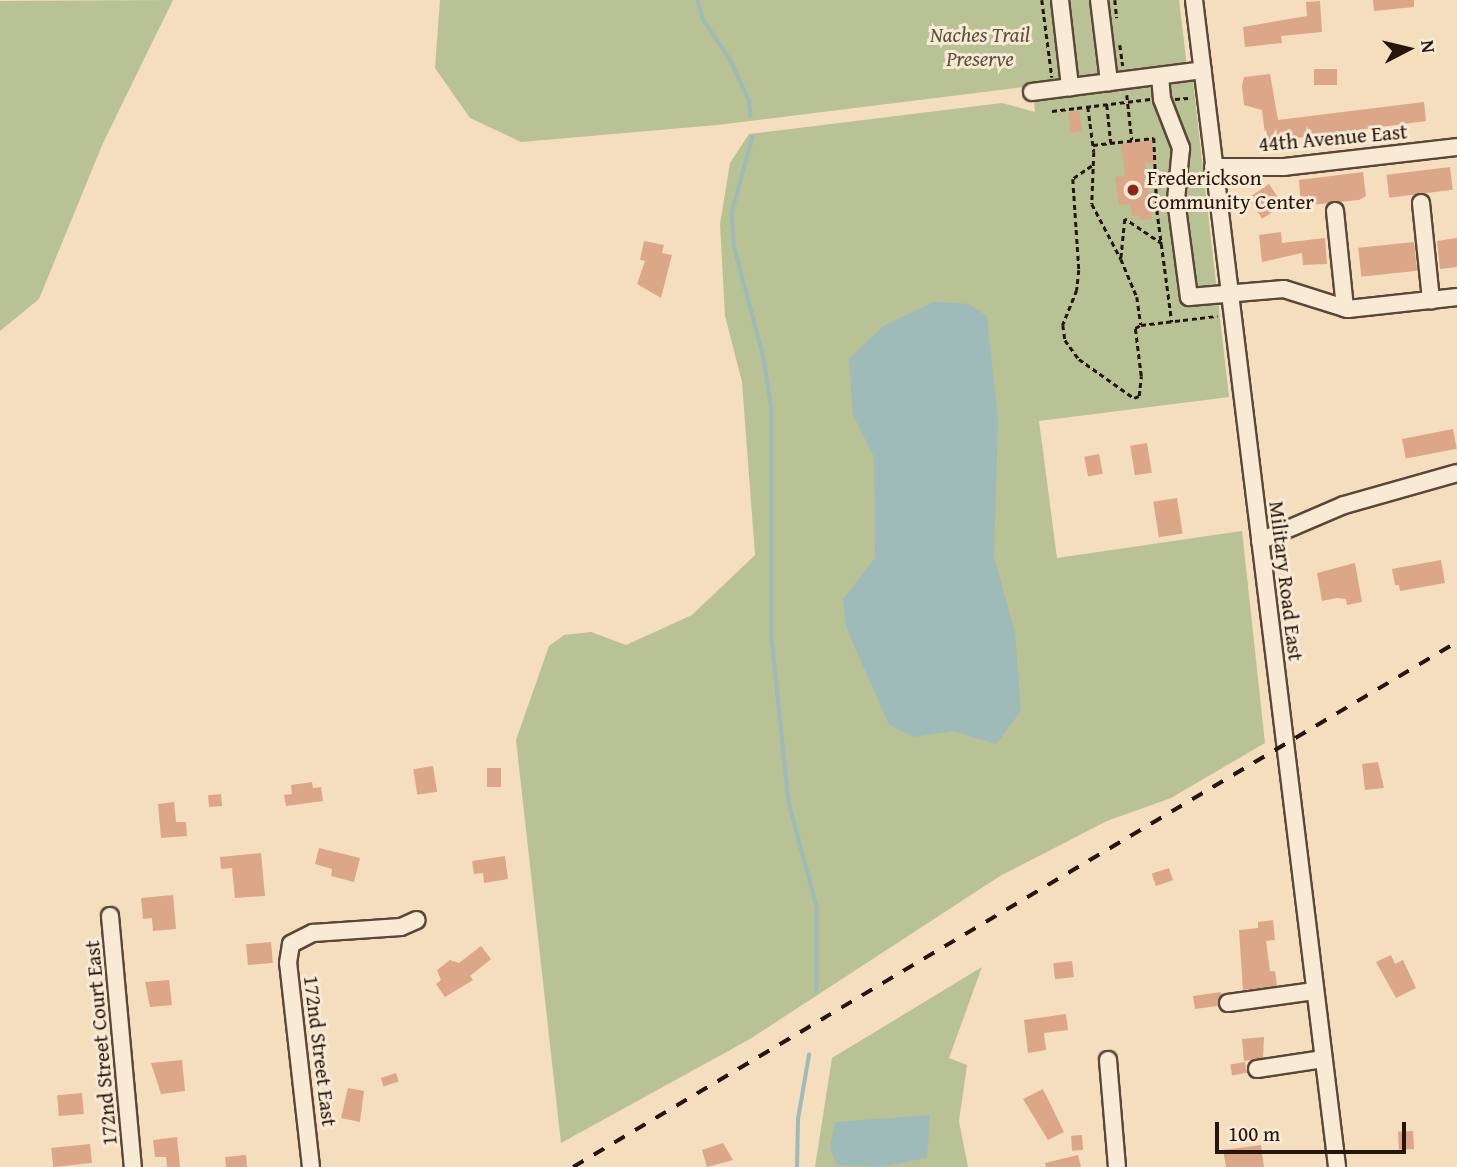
<!DOCTYPE html>
<style>
body{margin:0}
#map{position:relative;width:1457px;height:1167px;overflow:hidden;background:#f4debe;font-family:"Gentium Book Plus",serif}
div>[style]{position:absolute}
[style*='--x']{left:calc(var(--x)*1px);top:calc(var(--y)*1px);width:calc(var(--w)*1px);rotate:calc(var(--a)*1deg)}
.green>*{inset:0;background:#b8c295}
.water>*{inset:0;background:#9ebbb9}
.stream>*{height:3.5px;margin:-1.75px;padding:0 1.75px;transform-origin:1.75px;border-radius:1.75px;background:#9ebbb9}
.building>*{inset:0;background:#dca688;transform-origin:0 0}
.path>*{height:2.5px;margin-top:-1.25px;transform-origin:0;background:repeating-linear-gradient(90deg,#26150c 0 5px,transparent 0 8.5px)}
.roads{filter:drop-shadow(2px 0 #5a4738) drop-shadow(-2px 0 #5a4738) drop-shadow(0 2px #5a4738) drop-shadow(0 -2px #5a4738)}
.minor>*{height:16px;margin:-8px;padding:0 8px;transform-origin:8px;border-radius:8px;background:#f8ead5}
.rail>*{height:3.5px;margin-top:-1.75px;transform-origin:0;background:repeating-linear-gradient(90deg,#26150c 0 12px,transparent 0 24px)}
.dots>*{width:19px;height:19px;translate:-50% -50%;box-sizing:border-box;border:4px solid #f8ead5;border-radius:50%}
span{translate:-50% -50%;white-space:nowrap;text-align:center;line-height:1.15;-webkit-text-stroke:6px #f8ead5;paint-order:stroke}
.park-label{font-size:21px;color:#59523c;font-style:italic}
.street-label{font-size:21px;color:#26150c}
.poi-label{font-size:21px;color:#26150c}
.left{translate:0 -50%;text-align:left}
.north{position:absolute;left:1373px;top:14px;width:70px;height:70px;-webkit-text-stroke:5px #f8ead5;paint-order:stroke;rotate:83deg;font-size:19px;font-weight:700;line-height:28px;text-align:center;color:#26150c}
.north::after{content:'';display:block;margin:auto;width:24px;height:32px;background:#26150c;clip-path:polygon(50% 0,100% 100%,50% 72%,0 100%)}
.scale{position:absolute;left:1215px;top:1122px;width:191px;height:32px;box-sizing:border-box;border:4px solid #26150c;border-top:0;padding-left:9px;font-size:21px;line-height:24px;white-space:nowrap;color:#26150c;-webkit-text-stroke:5px #f8ead5;paint-order:stroke}
</style>
<div id="map">
<div class="green">
<div style="clip-path:polygon(173px 0,103px 143px,39px 299px,0 331px,0 1px)"></div>
<div style="clip-path:polygon(440px 0,1179px 0,1187px 67px,717px 125px,521px 142px,470px 118px,435px 68px)"></div>
<div style="clip-path:polygon(1193px 81px,1229px 397px,1039px 421px,1057px 558px,1242px 531px,1265px 743px,1171px 798px,1107px 821px,1000px 876px,750px 1039px,561px 1143px,516px 740px,549px 646px,564px 635px,591px 632px,626px 645px,692px 615px,755px 555px,742px 382px,725px 316px,720px 224px,730px 163px,749px 134px,1002px 103px,1035px 112px,1034px 100px)"></div>
<div style="clip-path:polygon(982px 967px,949px 1058px,967px 1065px,959px 1121px,968px 1167px,815px 1167px,832px 1058px)"></div>
</div>
<div class="water">
<div style="clip-path:polygon(934px 302px,969px 304px,987px 316px,998px 419px,994px 557px,1015px 632px,1021px 711px,996px 744px,952px 731px,914px 737px,889px 725px,846px 627px,843px 599px,875px 558px,874px 457px,853px 415px,849px 359px,883px 326px)"></div>
<div style="clip-path:polygon(930px 1115px,927px 1158px,880px 1167px,837px 1165px,830px 1148px,835px 1122px)"></div>
</div>
<div class="stream">
<div style="--x:698;--y:0;--w:20;--a:75"></div>
<div style="--x:703;--y:19;--w:50;--a:56.3"></div>
<div style="--x:731;--y:61;--w:43;--a:65.2"></div>
<div style="--x:749;--y:100;--w:16;--a:83"></div>
<div style="--x:753;--y:137;--w:79;--a:105.4"></div>
<div style="--x:732;--y:213;--w:32;--a:86"></div>
<div style="--x:734;--y:245;--w:113;--a:75.1"></div>
<div style="--x:763;--y:354;--w:56;--a:80.7"></div>
<div style="--x:772;--y:409;--w:229;--a:90"></div>
<div style="--x:772;--y:638;--w:166;--a:84.1"></div>
<div style="--x:789;--y:803;--w:108;--a:74.9"></div>
<div style="--x:817;--y:907;--w:84;--a:90"></div>
<div style="--x:797;--y:1167;--w:48;--a:-88.8"></div>
<div style="--x:798;--y:1119;--w:65;--a:-80.2"></div>
</div>
<div class="building">
<div style="clip-path:polygon(1373px 0,1414px 0,1414px 7px,1374px 11px)"></div>
<div style="clip-path:polygon(1320px 1px,1322px 32px,1281px 36px,1282px 43px,1245px 47px,1243px 27px,1307px 16px,1306px 2px)"></div>
<div style="left:1314px;top:69px;width:23px;height:16px"></div>
<div style="clip-path:polygon(1270px 74px,1278px 120px,1424px 102px,1426px 121px,1266px 142px,1262px 110px,1244px 105px,1242px 86px,1244px 77px)"></div>
<div style="left:1079px;top:111px;width:20px;height:11px;rotate:81deg"></div>
<div style="clip-path:polygon(1152px 140px,1155px 162px,1145px 163px,1152px 219px,1140px 220px,1139px 215px,1132px 216px,1130px 204px,1119px 205px,1115px 177px,1125px 176px,1121px 144px)"></div>
<div style="left:1450px;top:167px;width:23px;height:64px;rotate:83deg"></div>
<div style="clip-path:polygon(1363px 172px,1366px 196px,1359px 200px,1301px 206px,1299px 180px)"></div>
<div style="left:1269px;top:184px;width:25px;height:25px;rotate:56deg"></div>
<div style="clip-path:polygon(1281px 232px,1282px 243px,1325px 238px,1327px 264px,1303px 265px,1302px 253px,1262px 262px,1259px 235px)"></div>
<div style="clip-path:polygon(1457px 238px,1457px 267px,1440px 269px,1437px 241px)"></div>
<div style="clip-path:polygon(644px 241px,664px 245px,662px 253px,672px 255px,661px 298px,637px 284px,645px 261px,640px 260px)"></div>
<div style="left:1414px;top:242px;width:29px;height:56px;rotate:84deg"></div>
<div style="left:1453px;top:429px;width:20px;height:52px;rotate:79deg"></div>
<div style="left:1147px;top:443px;width:30px;height:17px;rotate:81deg"></div>
<div style="left:1099px;top:454px;width:20px;height:15px;rotate:79deg"></div>
<div style="left:1177px;top:498px;width:36px;height:24px;rotate:81deg"></div>
<div style="clip-path:polygon(1441px 560px,1445px 583px,1400px 591px,1399px 585px,1395px 585px,1392px 569px)"></div>
<div style="clip-path:polygon(1355px 563px,1362px 602px,1347px 605px,1346px 599px,1337px 598px,1322px 601px,1317px 573px)"></div>
<div style="clip-path:polygon(1378px 762px,1384px 788px,1365px 790px,1362px 764px)"></div>
<div style="left:433px;top:766px;width:26px;height:20px;rotate:81deg"></div>
<div style="left:487px;top:768px;width:14px;height:19px"></div>
<div style="clip-path:polygon(312px 782px,313px 788px,321px 787px,323px 801px,286px 806px,284px 795px,292px 794px,291px 785px)"></div>
<div style="left:221px;top:794px;width:12px;height:13px;rotate:85deg"></div>
<div style="clip-path:polygon(174px 802px,176px 822px,186px 822px,187px 836px,161px 838px,158px 804px)"></div>
<div style="clip-path:polygon(319px 848px,360px 858px,354px 882px,331px 876px,332px 869px,315px 864px)"></div>
<div style="clip-path:polygon(261px 853px,265px 896px,235px 898px,232px 868px,221px 869px,220px 857px)"></div>
<div style="clip-path:polygon(505px 856px,508px 879px,484px 883px,483px 873px,474px 874px,472px 861px)"></div>
<div style="left:1169px;top:868px;width:13px;height:18px;rotate:72deg"></div>
<div style="clip-path:polygon(173px 895px,176px 929px,153px 931px,152px 918px,143px 919px,141px 898px)"></div>
<div style="clip-path:polygon(1273px 920px,1275px 940px,1266px 941px,1270px 971px,1275px 971px,1277px 986px,1243px 990px,1239px 930px,1258px 928px,1258px 922px)"></div>
<div style="left:271px;top:942px;width:21px;height:25px;rotate:85deg"></div>
<div style="clip-path:polygon(481px 946px,491px 959px,470px 976px,473px 980px,445px 997px,436px 984px,441px 980px,437px 970px,450px 960px,459px 963px)"></div>
<div style="clip-path:polygon(1391px 955px,1395px 964px,1403px 960px,1416px 988px,1396px 998px,1376px 962px)"></div>
<div style="left:1072px;top:961px;width:16px;height:19px;rotate:83deg"></div>
<div style="clip-path:polygon(169px 980px,172px 1005px,150px 1007px,145px 982px)"></div>
<div style="clip-path:polygon(1221px 992px,1218px 1006px,1195px 1009px,1193px 996px)"></div>
<div style="clip-path:polygon(1066px 1014px,1068px 1030px,1044px 1033px,1046px 1050px,1028px 1053px,1024px 1020px)"></div>
<div style="clip-path:polygon(1264px 1037px,1263px 1058px,1244px 1061px,1242px 1039px)"></div>
<div style="clip-path:polygon(182px 1060px,185px 1091px,161px 1094px,151px 1063px)"></div>
<div style="left:1245px;top:1062px;width:11px;height:15px;rotate:80deg"></div>
<div style="left:396px;top:1073px;width:9px;height:16px;rotate:72deg"></div>
<div style="clip-path:polygon(348px 1088px,364px 1091px,360px 1122px,341px 1118px)"></div>
<div style="clip-path:polygon(1043px 1089px,1064px 1132px,1048px 1140px,1023px 1099px)"></div>
<div style="left:82px;top:1093px;width:21px;height:25px;rotate:85deg"></div>
<div style="left:1413px;top:1131px;width:18px;height:15px;rotate:87deg"></div>
<div style="left:1082px;top:1135px;width:15px;height:11px;rotate:86deg"></div>
<div style="clip-path:polygon(177px 1137px,180px 1167px,167px 1167px,166px 1157px,155px 1157px,153px 1140px)"></div>
<div style="clip-path:polygon(723px 1143px,733px 1160px,707px 1167px,702px 1150px)"></div>
<div style="left:90px;top:1144px;width:19px;height:39px;rotate:84deg"></div>
<div style="clip-path:polygon(1261px 1145px,1264px 1167px,1226px 1167px,1223px 1150px)"></div>
<div style="clip-path:polygon(246px 1155px,247px 1167px,226px 1167px,225px 1157px)"></div>
<div style="clip-path:polygon(1078px 1155px,1081px 1167px,1046px 1167px,1045px 1163px)"></div>
</div>
<div class="path">
<div style="--x:1042;--y:0;--w:78;--a:82.6"></div>
<div style="--x:1115;--y:0;--w:18;--a:84"></div>
<div style="--x:1120;--y:45;--w:21;--a:82"></div>
<div style="--x:1127;--y:95;--w:45;--a:83.7"></div>
<div style="--x:1175;--y:99;--w:13;--a:-4"></div>
<div style="--x:1107;--y:105;--w:38;--a:84"></div>
<div style="--x:1088;--y:107;--w:45;--a:82.4"></div>
<div style="--x:1094;--y:152;--w:52;--a:92.2"></div>
<div style="--x:1092;--y:204;--w:62;--a:62.2"></div>
<div style="--x:1052;--y:111;--w:99;--a:-7"></div>
<div style="--x:1093;--y:145;--w:61;--a:-6.5"></div>
<div style="--x:1154;--y:138;--w:72;--a:87.6"></div>
<div style="--x:1157;--y:210;--w:113;--a:82.4"></div>
<div style="--x:1092;--y:166;--w:23;--a:146"></div>
<div style="--x:1073;--y:179;--w:91;--a:86.2"></div>
<div style="--x:1079;--y:270;--w:20;--a:96"></div>
<div style="--x:1077;--y:290;--w:38;--a:112"></div>
<div style="--x:1063;--y:325;--w:15;--a:82"></div>
<div style="--x:1065;--y:340;--w:24;--a:54"></div>
<div style="--x:1079;--y:359;--w:67;--a:35.3"></div>
<div style="--x:1134;--y:398;--w:5;--a:-22"></div>
<div style="--x:1139;--y:396;--w:20;--a:-84"></div>
<div style="--x:1141;--y:376;--w:48;--a:-97.1"></div>
<div style="--x:1135;--y:328;--w:7;--a:-27"></div>
<div style="--x:1162;--y:244;--w:45;--a:-146"></div>
<div style="--x:1125;--y:219;--w:40;--a:95.7"></div>
<div style="--x:1121;--y:259;--w:41;--a:67.2"></div>
<div style="--x:1137;--y:297;--w:28;--a:82"></div>
<div style="--x:1141;--y:325;--w:77;--a:-6.8"></div>
</div>
<div class="roads">
<div class="minor">
<div style="--x:1060;--y:0;--w:88;--a:83.4"></div>
<div style="--x:1099;--y:0;--w:83;--a:83"></div>
<div style="--x:1194;--y:0;--w:1176;--a:83.01"></div>
<div style="--x:1160;--y:76;--w:23;--a:85"></div>
<div style="--x:1162;--y:99;--w:53;--a:68.8"></div>
<div style="--x:1181;--y:148;--w:52;--a:95.5"></div>
<div style="--x:1176;--y:200;--w:98;--a:82.4"></div>
<div style="--x:1189;--y:297;--w:95;--a:-4.8"></div>
<div style="--x:1284;--y:289;--w:67;--a:17.4"></div>
<div style="--x:1348;--y:309;--w:110;--a:-6.3"></div>
<div style="--x:1032;--y:92;--w:172;--a:-7.3"></div>
<div style="--x:1213;--y:167;--w:71;--a:0"></div>
<div style="--x:1284;--y:167;--w:174;--a:-6.6"></div>
<div style="--x:1421;--y:203;--w:98;--a:84.1"></div>
<div style="--x:1335;--y:211;--w:98;--a:84.1"></div>
<div style="--x:1260;--y:541;--w:91;--a:-23.2"></div>
<div style="--x:1344;--y:505;--w:117;--a:-15.8"></div>
<div style="--x:110;--y:916;--w:252;--a:84.8"></div>
<div style="--x:1228;--y:1003;--w:87;--a:-7.9"></div>
<div style="--x:1108;--y:1060;--w:107;--a:85.2"></div>
<div style="--x:1257;--y:1069;--w:67;--a:-8.6"></div>
<div style="--x:311;--y:1167;--w:205;--a:-96.4"></div>
<div style="--x:288;--y:963;--w:19;--a:-81"></div>
<div style="--x:291;--y:944;--w:25;--a:-27"></div>
<div style="--x:313;--y:933;--w:88;--a:-3.9"></div>
<div style="--x:401;--y:927;--w:17;--a:-24"></div>
</div>
</div>
<div class="rail">
<div style="--x:573;--y:1167;--w:1028;--a:-30.71"></div>
</div>
<div class="dots">
<div style="left:1133px;top:190px;background:#8f2418"></div>
</div>
<div class="park-label">
<span style="left:980px;top:47px">Naches Trail<br>Preserve</span>
</div>
<div class="street-label">
<span style="left:1333px;top:138px;rotate:-5deg">44th Avenue East</span>
<span style="left:1286px;top:581px;rotate:83deg">Military Road East</span>
<span style="left:101px;top:1043px;rotate:-95deg">172nd Street Court East</span>
<span style="left:320px;top:1051px;rotate:83deg">172nd Street East</span>
</div>
<div class="poi-label">
<span class="left" style="left:1147px;top:190px">Frederickson<br>Community Center</span>
</div>
<div class="north">N</div>
<div class="scale">100 m</div>
</div>
